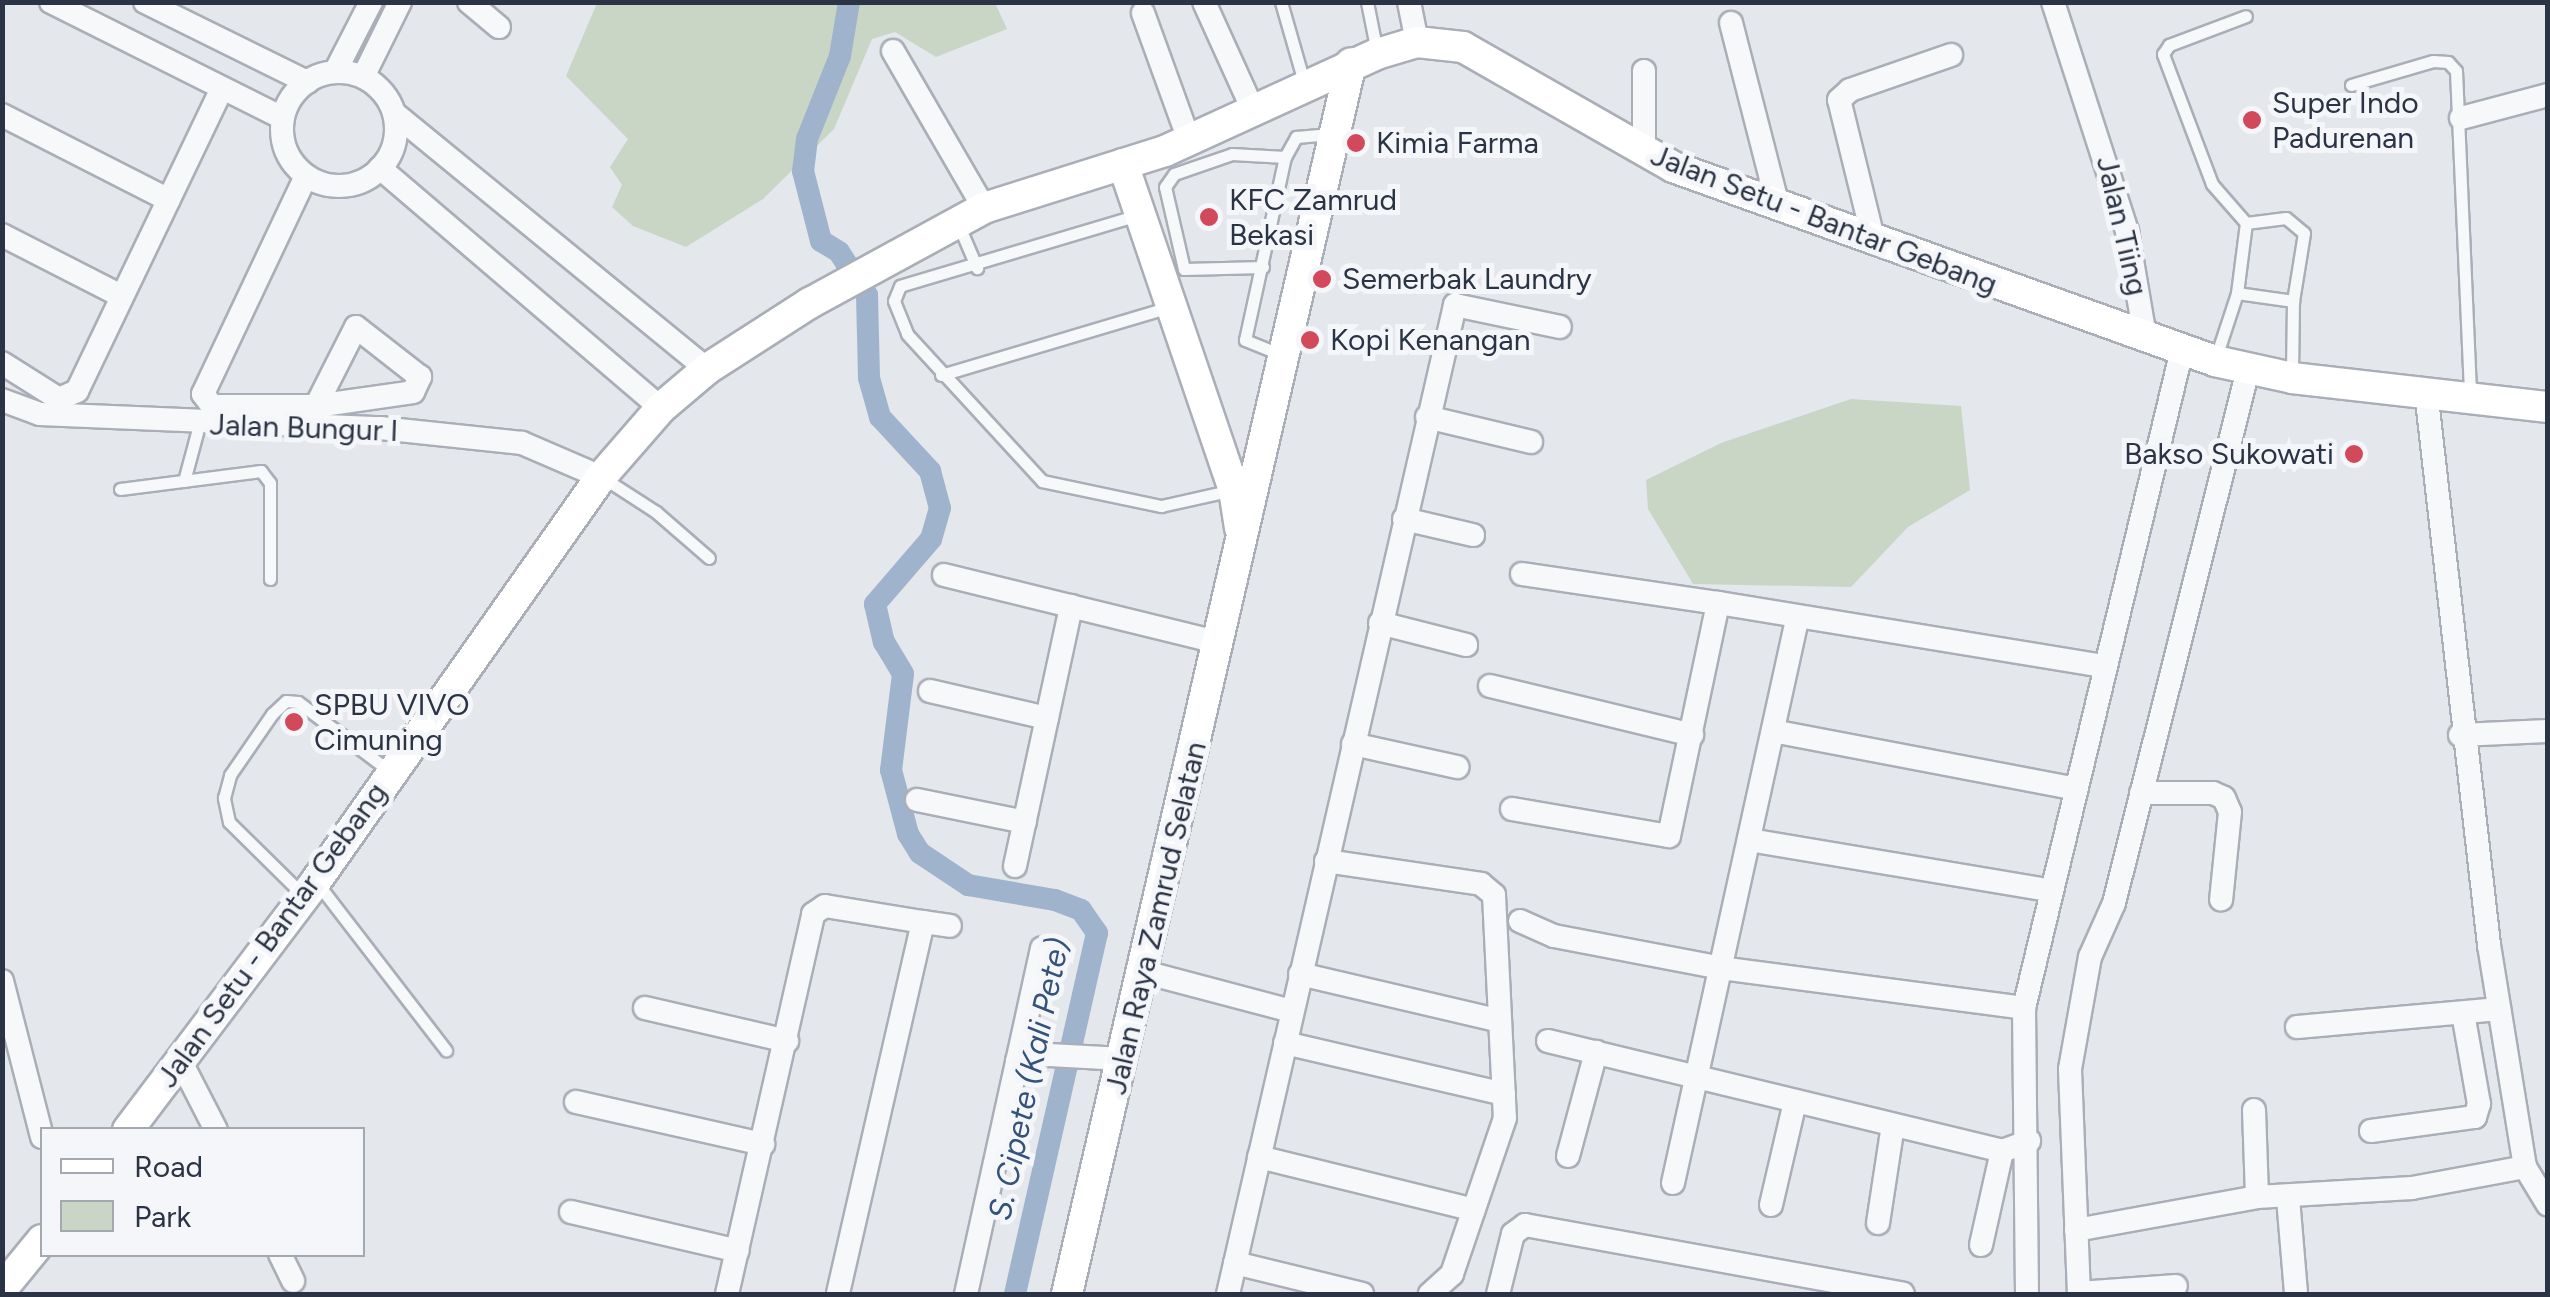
<!DOCTYPE html>
<style>
body{margin:0}
#map{position:relative;width:2550px;height:1297px;overflow:hidden;background:#e4e7ec;font-family:Figtree,sans-serif}
div>[style]{position:absolute}
[style*='--x']{left:calc(var(--x)*1px);top:calc(var(--y)*1px);width:calc(var(--w)*1px);rotate:calc(var(--a)*1deg)}
.green>*{inset:0;background:#c9d6c5}
.canal>*{height:22px;margin:-11px;padding:0 11px;transform-origin:11px;border-radius:11px;background:#9fb4cc}
.roads{filter:drop-shadow(2px 0 #a9aeb7) drop-shadow(-2px 0 #a9aeb7) drop-shadow(0 2px #a9aeb7) drop-shadow(0 -2px #a9aeb7)}
.lane>*{height:11px;margin:-5.5px;padding:0 5.5px;transform-origin:5.5px;border-radius:5.5px;background:#f7f8fa}
.street>*{height:22px;margin:-11px;padding:0 11px;transform-origin:11px;border-radius:11px;background:#f7f8fa}
.street>.ring{margin:-11px;padding:0;box-sizing:content-box;background:none;border:22px solid #f7f8fa;border-radius:50%}
.secondary>*{height:30px;margin:-15px;padding:0 15px;transform-origin:15px;border-radius:15px;background:#fff}
.dots>*{width:28px;height:28px;translate:-50% -50%;box-sizing:border-box;border:5px solid #f4f6f9;border-radius:50%}
span{translate:-50% -50%;white-space:nowrap;text-align:center;line-height:1.15;-webkit-text-stroke:10px #f4f6f9;paint-order:stroke}
.poi-label{font-size:30px;color:#2b3445}
.left{translate:0 -50%;text-align:left}
.right{translate:-100% -50%;text-align:right}
.street-label{font-size:30px;color:#2b3445}
.water-label{font-size:32px;color:#34527a;font-style:italic}
.frame{position:absolute;inset:0;border:5px solid #2b3445;pointer-events:none}
.legend{position:absolute;left:40px;top:1127px;width:325px;height:130px;box-sizing:border-box;background:#f4f6f9;border:2px solid #a4a8b1;margin:0;padding:12px 18px;list-style:none;font-size:30px;color:#2b3445}
.legend li{display:flex;align-items:center;gap:20px;height:50px}
.legend b{width:50px;border:2px solid #a4a8b1}
</style>
<div id="map">
<div class="green">
<div style="clip-path:polygon(597px 3px,995px 3px,1007px 29px,936px 57px,895px 32px,872px 39px,834px 129px,763px 199px,686px 247px,633px 226px,612px 207px,622px 185px,610px 167px,628px 139px,566px 76px)"></div>
<div style="clip-path:polygon(1851px 399px,1961px 406px,1970px 490px,1908px 527px,1851px 587px,1693px 584px,1648px 509px,1646px 480px,1721px 443px)"></div>
</div>
<div class="canal">
<div style="--x:849;--y:2;--w:55;--a:99.5"></div>
<div style="--x:840;--y:56;--w:89;--a:111.7"></div>
<div style="--x:807;--y:139;--w:32;--a:97"></div>
<div style="--x:803;--y:171;--w:72;--a:75.6"></div>
<div style="--x:821;--y:241;--w:21;--a:31"></div>
<div style="--x:839;--y:252;--w:51;--a:56.9"></div>
<div style="--x:867;--y:295;--w:83;--a:88.6"></div>
<div style="--x:869;--y:378;--w:41;--a:74.2"></div>
<div style="--x:880;--y:417;--w:74;--a:47.2"></div>
<div style="--x:930;--y:471;--w:38;--a:75"></div>
<div style="--x:940;--y:508;--w:32;--a:106"></div>
<div style="--x:931;--y:539;--w:86;--a:130.7"></div>
<div style="--x:875;--y:604;--w:39;--a:77"></div>
<div style="--x:884;--y:642;--w:37;--a:59"></div>
<div style="--x:903;--y:674;--w:97;--a:97.1"></div>
<div style="--x:891;--y:770;--w:66;--a:75.1"></div>
<div style="--x:908;--y:834;--w:22;--a:58"></div>
<div style="--x:920;--y:853;--w:58;--a:33.7"></div>
<div style="--x:968;--y:885;--w:88;--a:9.8"></div>
<div style="--x:1055;--y:900;--w:28;--a:21"></div>
<div style="--x:1081;--y:910;--w:28;--a:55"></div>
<div style="--x:1097;--y:933;--w:370;--a:102.8"></div>
</div>
<div class="roads">
<div class="lane">
<div style="--x:1281;--y:2;--w:83;--a:74"></div>
<div style="--x:1367;--y:2;--w:51;--a:78.7"></div>
<div style="--x:2351;--y:85;--w:85;--a:-16.3"></div>
<div style="--x:2433;--y:61;--w:15;--a:4"></div>
<div style="--x:2448;--y:62;--w:12;--a:48"></div>
<div style="--x:2456;--y:71;--w:324;--a:87.5"></div>
<div style="--x:1138;--y:215;--w:248;--a:163.4"></div>
<div style="--x:900;--y:286;--w:16;--a:112"></div>
<div style="--x:894;--y:301;--w:35;--a:68"></div>
<div style="--x:907;--y:334;--w:200;--a:47.4"></div>
<div style="--x:1042;--y:481;--w:122;--a:11.9"></div>
<div style="--x:1161;--y:506;--w:74;--a:-12.5"></div>
<div style="--x:2246;--y:223;--w:40;--a:-7.1"></div>
<div style="--x:2286;--y:218;--w:23;--a:40"></div>
<div style="--x:2304;--y:233;--w:69;--a:99.2"></div>
<div style="--x:959;--y:226;--w:46;--a:66.8"></div>
<div style="--x:1263;--y:267;--w:79;--a:178.5"></div>
<div style="--x:1184;--y:269;--w:84;--a:-103"></div>
<div style="--x:1165;--y:187;--w:16;--a:-55"></div>
<div style="--x:1174;--y:174;--w:61;--a:-19"></div>
<div style="--x:1232;--y:154;--w:53;--a:3.2"></div>
<div style="--x:2237;--y:293;--w:57;--a:8.1"></div>
<div style="--x:2293;--y:301;--w:74;--a:90.8"></div>
<div style="--x:1282;--y:355;--w:40;--a:-158"></div>
<div style="--x:1245;--y:340;--w:187;--a:-77.7"></div>
<div style="--x:1285;--y:157;--w:23;--a:-61"></div>
<div style="--x:1296;--y:137;--w:35;--a:-5"></div>
<div style="--x:2216;--y:357;--w:67;--a:-71.8"></div>
<div style="--x:2237;--y:293;--w:71;--a:-82.7"></div>
<div style="--x:2246;--y:223;--w:52;--a:-131.1"></div>
<div style="--x:2212;--y:184;--w:139;--a:-110.7"></div>
<div style="--x:2163;--y:54;--w:11;--a:-56"></div>
<div style="--x:2169;--y:45;--w:82;--a:-20.6"></div>
<div style="--x:941;--y:375;--w:241;--a:-16.6"></div>
<div style="--x:605;--y:479;--w:61;--a:32.9"></div>
<div style="--x:656;--y:512;--w:70;--a:41"></div>
<div style="--x:184;--y:481;--w:58;--a:-75"></div>
<div style="--x:120;--y:489;--w:142;--a:-7.3"></div>
<div style="--x:261;--y:471;--w:15;--a:53"></div>
<div style="--x:270;--y:483;--w:96;--a:90"></div>
<div style="--x:318;--y:884;--w:210;--a:52.4"></div>
<div style="--x:301;--y:893;--w:101;--a:-135.4"></div>
<div style="--x:229;--y:822;--w:25;--a:-102"></div>
<div style="--x:224;--y:798;--w:24;--a:-75"></div>
<div style="--x:230;--y:775;--w:74;--a:-55.5"></div>
<div style="--x:272;--y:714;--w:19;--a:-43"></div>
<div style="--x:286;--y:701;--w:12;--a:5"></div>
<div style="--x:298;--y:702;--w:116;--a:37"></div>
</div>
<div class="street">
<div style="--x:51;--y:2;--w:259;--a:26.6"></div>
<div style="--x:145;--y:2;--w:181;--a:26.3"></div>
<div style="--x:469;--y:2;--w:39;--a:40"></div>
<div style="--x:1204;--y:2;--w:116;--a:65.6"></div>
<div style="--x:1409;--y:2;--w:41;--a:78.7"></div>
<div style="--x:2053;--y:2;--w:241;--a:72.1"></div>
<div style="--x:2127;--y:231;--w:107;--a:80.3"></div>
<div style="--x:1143;--y:13;--w:135;--a:70.1"></div>
<div style="--x:1731;--y:23;--w:189;--a:75.6"></div>
<div style="--x:893;--y:51;--w:181;--a:59.9"></div>
<div style="--x:335;--y:72;--w:79;--a:-62.8"></div>
<div class="ring" style="left:282px;top:72px;width:92px;height:92px"></div>
<div style="--x:363;--y:77;--w:84;--a:-63.7"></div>
<div style="--x:394;--y:113;--w:404;--a:39.3"></div>
<div style="--x:2;--y:115;--w:187;--a:27"></div>
<div style="--x:2461;--y:118;--w:90;--a:-14.8"></div>
<div style="--x:1644;--y:150;--w:79;--a:-90"></div>
<div style="--x:380;--y:168;--w:370;--a:40.5"></div>
<div style="--x:306;--y:176;--w:241;--a:115.3"></div>
<div style="--x:203;--y:394;--w:15;--a:53"></div>
<div style="--x:212;--y:406;--w:104;--a:0"></div>
<div style="--x:316;--y:406;--w:98;--a:-8.2"></div>
<div style="--x:413;--y:392;--w:17;--a:-65"></div>
<div style="--x:420;--y:377;--w:81;--a:-142"></div>
<div style="--x:356;--y:327;--w:89;--a:116.9"></div>
<div style="--x:2;--y:235;--w:134;--a:27.1"></div>
<div style="--x:1874;--y:242;--w:146;--a:-103.8"></div>
<div style="--x:1839;--y:100;--w:15;--a:-42"></div>
<div style="--x:1850;--y:90;--w:107;--a:-19.1"></div>
<div style="--x:2;--y:363;--w:67;--a:32.3"></div>
<div style="--x:59;--y:399;--w:20;--a:-24"></div>
<div style="--x:77;--y:391;--w:335;--a:-64.4"></div>
<div style="--x:2426;--y:391;--w:558;--a:83.51"></div>
<div style="--x:2489;--y:945;--w:225;--a:80.8"></div>
<div style="--x:2525;--y:1167;--w:44;--a:58.8"></div>
<div style="--x:2;--y:400;--w:40;--a:20.2"></div>
<div style="--x:40;--y:414;--w:340;--a:2.4"></div>
<div style="--x:380;--y:428;--w:143;--a:6"></div>
<div style="--x:522;--y:443;--w:86;--a:23.3"></div>
<div style="--x:1427;--y:417;--w:107;--a:13.5"></div>
<div style="--x:1404;--y:519;--w:71;--a:13.1"></div>
<div style="--x:1522;--y:574;--w:198;--a:8.4"></div>
<div style="--x:944;--y:575;--w:284;--a:13.8"></div>
<div style="--x:1380;--y:623;--w:89;--a:14.3"></div>
<div style="--x:1490;--y:686;--w:208;--a:13.6"></div>
<div style="--x:930;--y:691;--w:120;--a:13"></div>
<div style="--x:1773;--y:731;--w:305;--a:10.8"></div>
<div style="--x:2460;--y:735;--w:88;--a:-2.6"></div>
<div style="--x:1353;--y:744;--w:107;--a:12.5"></div>
<div style="--x:2141;--y:793;--w:72;--a:0"></div>
<div style="--x:2213;--y:793;--w:12;--a:24"></div>
<div style="--x:2224;--y:798;--w:15;--a:67"></div>
<div style="--x:2230;--y:812;--w:88;--a:95.8"></div>
<div style="--x:917;--y:800;--w:110;--a:11.5"></div>
<div style="--x:1512;--y:809;--w:159;--a:9.8"></div>
<div style="--x:1669;--y:836;--w:238;--a:-78.1"></div>
<div style="--x:1718;--y:603;--w:391;--a:9.3"></div>
<div style="--x:1749;--y:840;--w:304;--a:9.5"></div>
<div style="--x:1326;--y:861;--w:157;--a:8.4"></div>
<div style="--x:1481;--y:884;--w:17;--a:40"></div>
<div style="--x:1494;--y:895;--w:223;--a:87.2"></div>
<div style="--x:1505;--y:1118;--w:165;--a:108.8"></div>
<div style="--x:1452;--y:1274;--w:30;--a:138"></div>
<div style="--x:1015;--y:866;--w:266;--a:-77.8"></div>
<div style="--x:1520;--y:921;--w:37;--a:24"></div>
<div style="--x:1554;--y:936;--w:170;--a:10.8"></div>
<div style="--x:1721;--y:968;--w:306;--a:7.5"></div>
<div style="--x:923;--y:922;--w:27;--a:8"></div>
<div style="--x:1144;--y:972;--w:153;--a:14.8"></div>
<div style="--x:1300;--y:974;--w:205;--a:13.2"></div>
<div style="--x:2;--y:981;--w:161;--a:75.6"></div>
<div style="--x:645;--y:1008;--w:146;--a:13.1"></div>
<div style="--x:2297;--y:1027;--w:203;--a:-5.1"></div>
<div style="--x:1548;--y:1041;--w:467;--a:13.6"></div>
<div style="--x:2002;--y:1151;--w:29;--a:-20"></div>
<div style="--x:1285;--y:1043;--w:225;--a:13.1"></div>
<div style="--x:180;--y:1060;--w:79;--a:62.8"></div>
<div style="--x:1017;--y:1061;--w:33;--a:-11"></div>
<div style="--x:1049;--y:1055;--w:74;--a:3.1"></div>
<div style="--x:576;--y:1102;--w:192;--a:12.7"></div>
<div style="--x:2254;--y:1110;--w:87;--a:88"></div>
<div style="--x:2371;--y:1131;--w:105;--a:-7.7"></div>
<div style="--x:2475;--y:1117;--w:14;--a:-73"></div>
<div style="--x:2479;--y:1104;--w:92;--a:-100"></div>
<div style="--x:1568;--y:1156;--w:108;--a:-74.9"></div>
<div style="--x:1259;--y:1157;--w:221;--a:13.8"></div>
<div style="--x:1673;--y:1183;--w:576;--a:-77.58"></div>
<div style="--x:2288;--y:1198;--w:96;--a:85.2"></div>
<div style="--x:1771;--y:1205;--w:106;--a:-76.9"></div>
<div style="--x:571;--y:1212;--w:171;--a:13.1"></div>
<div style="--x:1878;--y:1223;--w:99;--a:-81.3"></div>
<div style="--x:2076;--y:1230;--w:184;--a:-10.3"></div>
<div style="--x:2257;--y:1197;--w:155;--a:-3.3"></div>
<div style="--x:2412;--y:1188;--w:115;--a:-10.5"></div>
<div style="--x:1981;--y:1245;--w:96;--a:-77.4"></div>
<div style="--x:280;--y:1254;--w:30;--a:64"></div>
<div style="--x:1235;--y:1263;--w:131;--a:13.7"></div>
<div style="--x:2079;--y:1293;--w:97;--a:-4.1"></div>
<div style="--x:727;--y:1294;--w:390;--a:-77.2"></div>
<div style="--x:813;--y:914;--w:14;--a:-34"></div>
<div style="--x:825;--y:906;--w:99;--a:9.3"></div>
<div style="--x:923;--y:922;--w:382;--a:102.9"></div>
<div style="--x:966;--y:1294;--w:354;--a:-77.6"></div>
<div style="--x:1228;--y:1294;--w:1015;--a:-77.07"></div>
<div style="--x:1455;--y:305;--w:107;--a:11.8"></div>
<div style="--x:1498;--y:1294;--w:62;--a:-76"></div>
<div style="--x:1513;--y:1234;--w:15;--a:-37"></div>
<div style="--x:1525;--y:1225;--w:384;--a:10.3"></div>
<div style="--x:2027;--y:1294;--w:286;--a:-90.6"></div>
<div style="--x:2024;--y:1008;--w:677;--a:-76.5"></div>
<div style="--x:2079;--y:1294;--w:225;--a:-92.3"></div>
<div style="--x:2070;--y:1069;--w:114;--a:-79.9"></div>
<div style="--x:2090;--y:957;--w:59;--a:-66"></div>
<div style="--x:2114;--y:903;--w:550;--a:-75.89"></div>
</div>
<div class="secondary">
<div style="--x:1123;--y:164;--w:344;--a:71.2"></div>
<div style="--x:1234;--y:490;--w:39;--a:81"></div>
<div style="--x:128;--y:1130;--w:312;--a:-52.9"></div>
<div style="--x:316;--y:881;--w:494;--a:-54.8"></div>
<div style="--x:601;--y:477;--w:91;--a:-49"></div>
<div style="--x:661;--y:408;--w:60;--a:-40.3"></div>
<div style="--x:707;--y:369;--w:122;--a:-32.7"></div>
<div style="--x:810;--y:303;--w:198;--a:-28.6"></div>
<div style="--x:984;--y:208;--w:190;--a:-17.5"></div>
<div style="--x:1165;--y:151;--w:233;--a:-24.6"></div>
<div style="--x:1377;--y:54;--w:42;--a:-16.7"></div>
<div style="--x:1417;--y:42;--w:46;--a:6.2"></div>
<div style="--x:1463;--y:47;--w:242;--a:29.7"></div>
<div style="--x:1673;--y:167;--w:576;--a:19.69"></div>
<div style="--x:2215;--y:361;--w:79;--a:12.4"></div>
<div style="--x:2292;--y:378;--w:258;--a:6.5"></div>
<div style="--x:2;--y:1289;--w:63;--a:-50.8"></div>
<div style="--x:1067;--y:1294;--w:1263;--a:-77.01"></div>
</div>
</div>
<div class="dots">
<div style="left:2252px;top:120px;background:#d1495b"></div>
<div style="left:1356px;top:143px;background:#d1495b"></div>
<div style="left:1209px;top:217px;background:#d1495b"></div>
<div style="left:1322px;top:279px;background:#d1495b"></div>
<div style="left:1310px;top:340px;background:#d1495b"></div>
<div style="left:2354px;top:454px;background:#d1495b"></div>
<div style="left:294px;top:722px;background:#d1495b"></div>
</div>
<div class="poi-label">
<span class="left" style="left:2272px;top:120px">Super Indo<br>Padurenan</span>
<span class="left" style="left:1376px;top:143px">Kimia Farma</span>
<span class="left" style="left:1229px;top:217px">KFC Zamrud<br>Bekasi</span>
<span class="left" style="left:1342px;top:279px">Semerbak Laundry</span>
<span class="left" style="left:1330px;top:340px">Kopi Kenangan</span>
<span class="right" style="left:2334px;top:454px">Bakso Sukowati</span>
<span class="left" style="left:314px;top:722px">SPBU VIVO<br>Cimuning</span>
</div>
<div class="street-label">
<span style="left:1824px;top:220px;rotate:21deg">Jalan Setu - Bantar Gebang</span>
<span style="left:2122px;top:226px;rotate:77deg">Jalan Tiing</span>
<span style="left:304px;top:428px;rotate:2deg">Jalan Bungur I</span>
<span style="left:1156px;top:918px;rotate:-77deg">Jalan Raya Zamrud Selatan</span>
<span style="left:272px;top:935px;rotate:-54deg">Jalan Setu - Bantar Gebang</span>
</div>
<div class="water-label">
<span style="left:1029px;top:1079px;rotate:-78deg">S. Cipete (Kali Pete)</span>
</div>
<div class="frame"></div>
<ul class="legend">
<li><b style="height:12px;background:#fff"></b>Road</li>
<li><b style="height:28px;background:#c9d6c5"></b>Park</li>
</ul>
</div>
